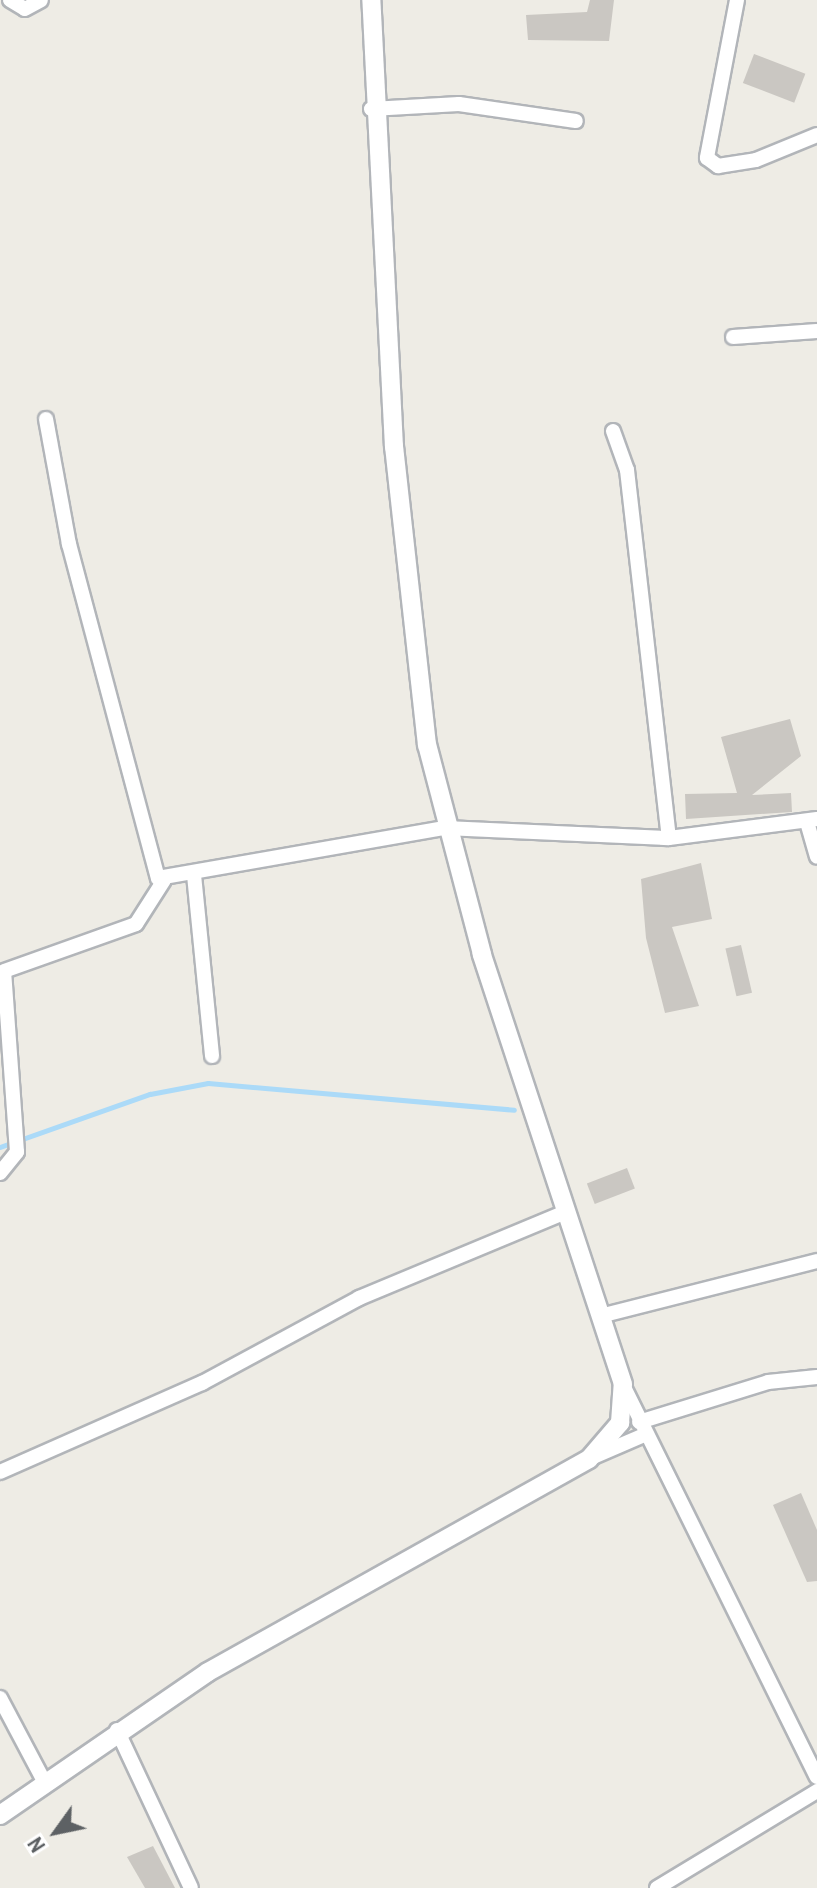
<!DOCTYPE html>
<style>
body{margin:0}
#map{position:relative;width:817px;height:1888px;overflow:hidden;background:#eeece5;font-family:"Archivo Narrow",sans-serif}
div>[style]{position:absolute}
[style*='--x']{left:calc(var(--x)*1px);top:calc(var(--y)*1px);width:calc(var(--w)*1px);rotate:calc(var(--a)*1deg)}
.stream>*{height:5px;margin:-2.5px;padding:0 2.5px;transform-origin:2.5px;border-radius:2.5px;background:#abdaf8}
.building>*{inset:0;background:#cac7c2;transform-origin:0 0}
.roads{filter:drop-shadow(2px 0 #b2b5b9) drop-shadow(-2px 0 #b2b5b9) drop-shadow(0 2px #b2b5b9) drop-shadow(0 -2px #b2b5b9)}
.street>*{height:14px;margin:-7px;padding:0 7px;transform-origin:7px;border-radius:7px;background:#fff}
.secondary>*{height:18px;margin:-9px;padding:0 9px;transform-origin:9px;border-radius:9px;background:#fff}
span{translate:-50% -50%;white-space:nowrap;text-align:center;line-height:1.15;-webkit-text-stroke:6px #fff;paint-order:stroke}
.north{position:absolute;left:16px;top:1792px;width:80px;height:80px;-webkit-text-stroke:6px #fff;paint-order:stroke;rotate:237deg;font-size:22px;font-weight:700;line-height:32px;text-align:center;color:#5d6164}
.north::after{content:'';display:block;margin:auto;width:28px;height:36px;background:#5d6164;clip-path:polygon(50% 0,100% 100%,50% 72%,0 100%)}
</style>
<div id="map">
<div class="stream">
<div style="--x:0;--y:1147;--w:159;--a:-19.5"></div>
<div style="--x:150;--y:1094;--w:59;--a:-10.7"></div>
<div style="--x:208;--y:1083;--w:307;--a:5"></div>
</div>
<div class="building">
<div style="clip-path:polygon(590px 0,614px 0,609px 41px,528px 40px,526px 15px,587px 12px)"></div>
<div style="left:754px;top:54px;width:55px;height:31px;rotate:21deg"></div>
<div style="clip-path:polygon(790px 719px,801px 756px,752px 795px,791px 793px,792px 812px,686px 819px,685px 794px,737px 793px,721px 737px)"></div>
<div style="clip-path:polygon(701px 863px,712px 919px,672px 927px,699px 1006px,665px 1013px,646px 938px,641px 879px)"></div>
<div style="left:741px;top:945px;width:49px;height:16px;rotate:77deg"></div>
<div style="left:627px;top:1168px;width:22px;height:43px;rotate:69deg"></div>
<div style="clip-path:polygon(801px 1493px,817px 1530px,817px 1581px,807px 1582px,773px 1505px)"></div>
<div style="clip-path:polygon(153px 1846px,175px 1888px,145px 1888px,127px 1857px)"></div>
</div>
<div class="roads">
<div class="street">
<div style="--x:10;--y:0;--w:17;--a:31"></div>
<div style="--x:25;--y:9;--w:18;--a:-29"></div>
<div style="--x:737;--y:0;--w:161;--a:100.8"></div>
<div style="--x:707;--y:158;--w:14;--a:36"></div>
<div style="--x:718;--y:166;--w:38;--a:-9"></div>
<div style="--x:756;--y:160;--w:66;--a:-22.3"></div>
<div style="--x:371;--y:109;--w:88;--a:-3.3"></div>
<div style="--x:459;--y:104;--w:118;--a:8.3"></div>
<div style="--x:733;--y:337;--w:84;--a:-4.1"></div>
<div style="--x:46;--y:419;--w:127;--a:79.6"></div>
<div style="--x:69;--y:544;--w:346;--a:75.1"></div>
<div style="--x:158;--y:878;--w:291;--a:-9.9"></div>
<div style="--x:445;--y:828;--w:224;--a:2.6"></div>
<div style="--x:669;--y:838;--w:149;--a:-7.3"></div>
<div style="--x:613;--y:431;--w:41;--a:70.3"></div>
<div style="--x:627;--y:470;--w:370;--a:83.5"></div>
<div style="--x:807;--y:822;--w:36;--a:74"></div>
<div style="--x:194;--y:875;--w:182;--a:84.3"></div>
<div style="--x:0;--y:1173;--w:27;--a:-51"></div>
<div style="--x:17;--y:1152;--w:181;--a:-94.1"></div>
<div style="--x:4;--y:971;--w:140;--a:-19.6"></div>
<div style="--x:136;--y:924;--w:52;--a:-57.5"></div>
<div style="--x:600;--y:1316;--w:224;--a:-14.2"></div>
<div style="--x:624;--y:1387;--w:435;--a:63.7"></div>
<div style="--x:639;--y:1422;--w:135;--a:-17.2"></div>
<div style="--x:768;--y:1382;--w:49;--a:-5.8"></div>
<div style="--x:593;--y:1457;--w:56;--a:-23.3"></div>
<div style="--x:0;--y:1472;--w:221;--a:-23.8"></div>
<div style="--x:202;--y:1383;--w:179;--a:-28.4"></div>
<div style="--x:359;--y:1298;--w:224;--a:-22.6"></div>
<div style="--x:0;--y:1698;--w:94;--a:62.1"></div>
<div style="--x:117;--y:1730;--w:174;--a:64.9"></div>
<div style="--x:657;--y:1888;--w:187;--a:-31.2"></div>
</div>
<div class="secondary">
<div style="--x:0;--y:1815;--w:252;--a:-34.5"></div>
<div style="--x:208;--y:1672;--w:436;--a:-29.2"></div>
<div style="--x:589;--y:1459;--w:48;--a:-49.3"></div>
<div style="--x:620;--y:1423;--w:39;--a:-86"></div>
<div style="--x:623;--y:1384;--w:453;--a:-108.2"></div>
<div style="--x:482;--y:954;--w:216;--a:-104.7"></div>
<div style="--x:427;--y:745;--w:300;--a:-96.3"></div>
<div style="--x:394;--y:447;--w:448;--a:-92.9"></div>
</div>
</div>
<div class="north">N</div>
</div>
